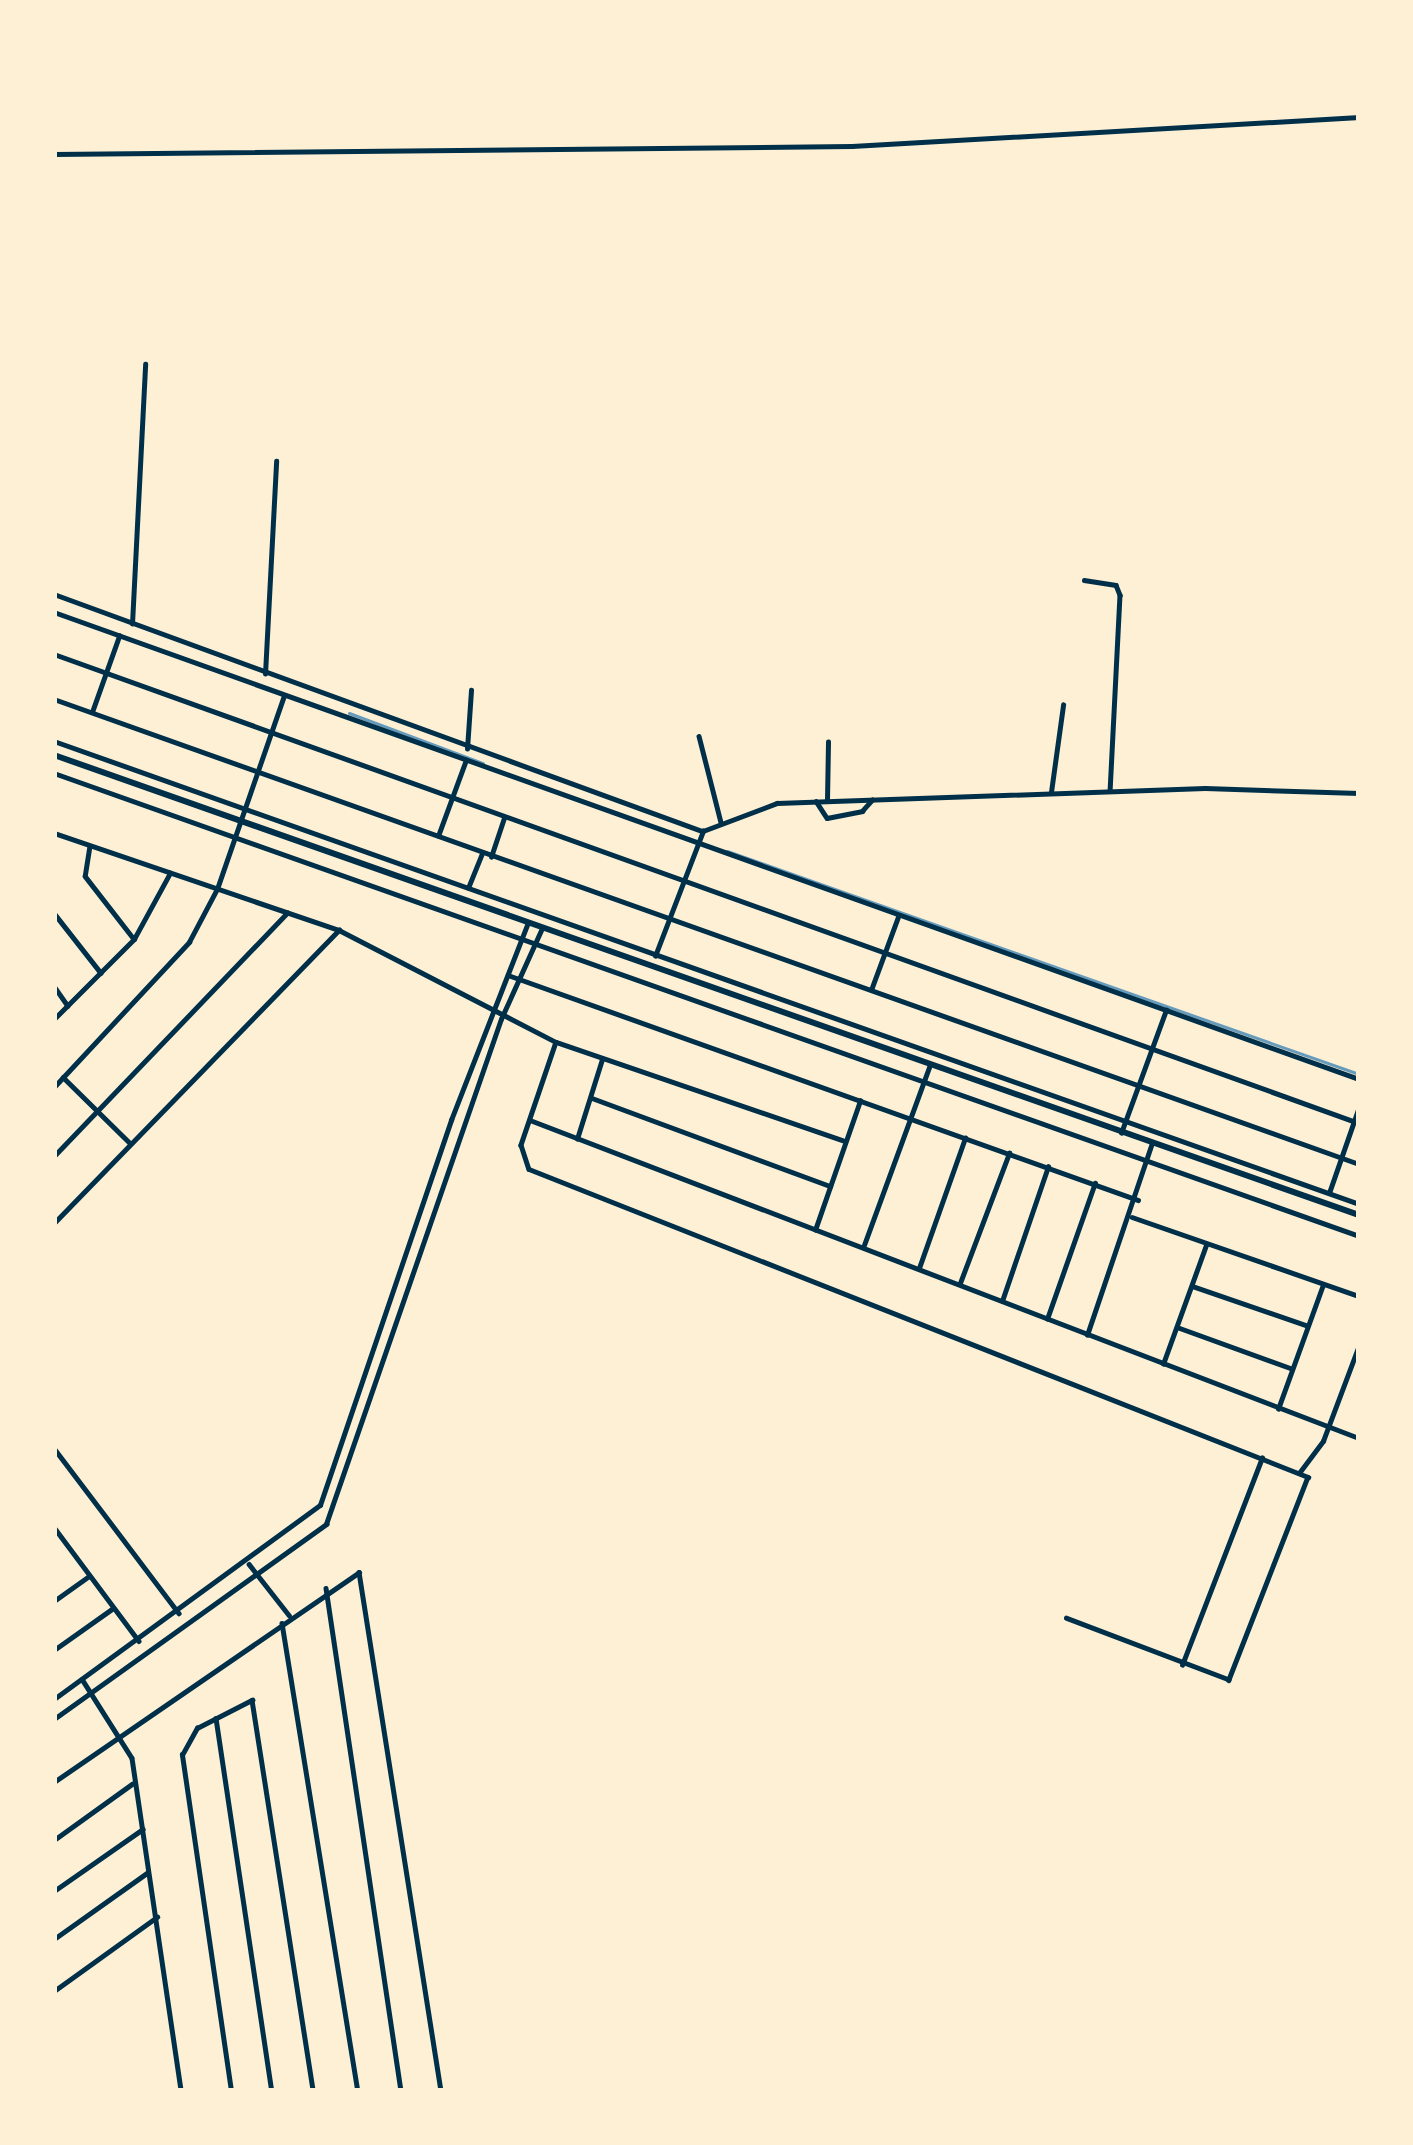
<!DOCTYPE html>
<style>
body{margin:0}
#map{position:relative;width:1413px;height:2145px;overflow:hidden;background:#fdf0d5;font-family:"Fira Sans Condensed",sans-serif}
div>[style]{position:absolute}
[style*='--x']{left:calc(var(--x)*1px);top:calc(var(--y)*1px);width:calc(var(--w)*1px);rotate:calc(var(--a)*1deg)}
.stream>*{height:3px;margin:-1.5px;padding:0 1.5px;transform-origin:1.5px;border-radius:1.5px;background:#669bbc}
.minor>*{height:4.5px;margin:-2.25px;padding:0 2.25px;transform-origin:2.25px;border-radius:2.25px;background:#003049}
.tertiary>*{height:6px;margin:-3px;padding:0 3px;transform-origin:3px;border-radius:3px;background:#003049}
span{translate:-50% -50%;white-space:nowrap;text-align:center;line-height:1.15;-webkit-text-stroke:9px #fdf0d5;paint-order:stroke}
.frame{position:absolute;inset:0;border:57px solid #fdf0d5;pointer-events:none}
</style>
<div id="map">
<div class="stream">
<div style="--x:349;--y:713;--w:143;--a:20.5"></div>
<div style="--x:727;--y:851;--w:670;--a:19.44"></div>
</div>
<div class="minor">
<div style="--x:54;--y:154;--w:798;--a:-0.57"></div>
<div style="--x:852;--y:146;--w:508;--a:-3.27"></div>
<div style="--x:1084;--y:580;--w:32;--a:9"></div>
<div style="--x:1116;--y:585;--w:11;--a:68"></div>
<div style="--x:1120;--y:595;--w:196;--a:92.9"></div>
<div style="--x:54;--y:594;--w:690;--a:20.09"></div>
<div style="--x:54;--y:612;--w:1386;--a:19.69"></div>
<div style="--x:132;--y:624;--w:260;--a:-87.1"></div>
<div style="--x:54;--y:654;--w:1387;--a:19.77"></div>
<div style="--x:265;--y:674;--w:213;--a:-87"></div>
<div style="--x:54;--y:699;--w:1385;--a:19.61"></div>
<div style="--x:92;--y:712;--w:81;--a:-70.4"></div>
<div style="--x:699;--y:736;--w:89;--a:75.7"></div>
<div style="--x:54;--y:741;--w:1385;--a:19.53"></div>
<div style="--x:467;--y:749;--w:59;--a:-86.1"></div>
<div style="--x:54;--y:773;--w:1385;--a:19.53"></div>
<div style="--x:1051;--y:792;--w:88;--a:-82.1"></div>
<div style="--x:827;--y:800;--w:58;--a:-89"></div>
<div style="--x:816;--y:801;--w:20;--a:57"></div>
<div style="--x:827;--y:818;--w:36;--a:-11"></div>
<div style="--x:862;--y:811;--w:15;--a:-48"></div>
<div style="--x:54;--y:833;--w:301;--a:18.8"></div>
<div style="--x:339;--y:930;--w:244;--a:27.3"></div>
<div style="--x:556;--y:1042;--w:303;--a:18.9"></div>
<div style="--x:438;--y:836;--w:81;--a:-69.8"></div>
<div style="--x:90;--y:846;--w:30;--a:99"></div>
<div style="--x:85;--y:876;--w:80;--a:52.1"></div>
<div style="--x:491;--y:857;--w:41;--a:-71.6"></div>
<div style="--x:468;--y:888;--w:37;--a:-68"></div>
<div style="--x:54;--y:913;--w:76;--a:51.9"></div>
<div style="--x:655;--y:956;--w:134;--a:-69"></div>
<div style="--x:703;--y:831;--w:79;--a:-20.7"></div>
<div style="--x:777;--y:803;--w:428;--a:-2"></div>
<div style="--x:1205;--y:788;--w:154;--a:1.9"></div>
<div style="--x:508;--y:975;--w:669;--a:19.65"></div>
<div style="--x:54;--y:986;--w:24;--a:55"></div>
<div style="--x:871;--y:990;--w:78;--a:-69.7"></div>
<div style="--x:54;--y:1019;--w:113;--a:-45"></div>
<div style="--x:134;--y:939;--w:75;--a:-61.4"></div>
<div style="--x:556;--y:1042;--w:109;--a:108.8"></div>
<div style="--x:521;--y:1145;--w:25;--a:72"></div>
<div style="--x:529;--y:1169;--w:838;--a:21.57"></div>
<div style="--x:1308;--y:1477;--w:218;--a:111.3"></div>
<div style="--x:1229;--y:1680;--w:174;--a:-159.2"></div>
<div style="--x:63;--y:1077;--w:94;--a:44.6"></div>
<div style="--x:54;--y:1087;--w:198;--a:-47"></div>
<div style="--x:189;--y:942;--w:60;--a:-62.2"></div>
<div style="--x:217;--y:889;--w:204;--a:-70.9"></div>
<div style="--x:592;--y:1098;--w:254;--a:20.3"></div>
<div style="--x:530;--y:1120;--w:888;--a:20.99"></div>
<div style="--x:1121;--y:1133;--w:131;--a:-69.9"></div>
<div style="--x:577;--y:1139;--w:84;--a:-72.6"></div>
<div style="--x:54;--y:1156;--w:337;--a:-46.2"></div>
<div style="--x:1329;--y:1193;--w:91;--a:-70.8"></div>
<div style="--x:1132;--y:1217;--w:240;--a:19.2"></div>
<div style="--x:54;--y:1223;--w:409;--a:-45.8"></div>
<div style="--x:815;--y:1230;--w:137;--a:-70.8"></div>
<div style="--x:864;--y:1245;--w:192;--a:-69.9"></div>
<div style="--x:919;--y:1268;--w:138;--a:-70.5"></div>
<div style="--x:960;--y:1283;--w:139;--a:-69.3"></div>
<div style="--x:1192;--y:1286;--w:120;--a:18.9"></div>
<div style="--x:1002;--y:1301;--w:142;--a:-71.1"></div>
<div style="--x:1047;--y:1319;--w:144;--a:-70.6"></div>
<div style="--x:1177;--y:1327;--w:120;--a:19.9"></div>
<div style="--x:1087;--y:1335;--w:203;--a:-71.3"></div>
<div style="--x:1163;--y:1364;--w:127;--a:-70.1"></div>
<div style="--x:1278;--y:1409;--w:132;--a:-70.1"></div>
<div style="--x:54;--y:1448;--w:207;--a:52.9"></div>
<div style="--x:1299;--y:1473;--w:40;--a:-53"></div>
<div style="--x:1323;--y:1441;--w:103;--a:-69.4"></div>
<div style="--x:54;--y:1527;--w:142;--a:53.3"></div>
<div style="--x:249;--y:1564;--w:65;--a:51.9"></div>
<div style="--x:326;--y:1588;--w:509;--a:81.52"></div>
<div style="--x:54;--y:1601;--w:43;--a:-35.5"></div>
<div style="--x:282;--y:1623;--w:474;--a:80.8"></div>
<div style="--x:54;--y:1650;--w:71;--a:-35.3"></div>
<div style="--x:1182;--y:1665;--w:222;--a:-68.9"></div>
<div style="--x:82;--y:1679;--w:93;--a:57.7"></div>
<div style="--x:132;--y:1758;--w:337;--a:81.6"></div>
<div style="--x:54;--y:1699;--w:329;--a:-36.1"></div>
<div style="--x:320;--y:1505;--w:407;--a:-71.2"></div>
<div style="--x:451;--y:1120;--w:212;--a:-68.7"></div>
<div style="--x:216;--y:1718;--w:377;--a:81.5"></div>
<div style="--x:54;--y:1719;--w:335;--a:-35.6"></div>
<div style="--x:326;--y:1524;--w:534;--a:-70.89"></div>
<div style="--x:501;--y:1019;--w:100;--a:-65.7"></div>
<div style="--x:54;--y:1782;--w:370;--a:-34.5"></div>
<div style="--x:359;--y:1572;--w:525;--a:81.02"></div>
<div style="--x:54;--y:1840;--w:96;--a:-35.7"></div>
<div style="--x:54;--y:1891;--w:108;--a:-34.9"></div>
<div style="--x:54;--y:1939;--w:114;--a:-35.4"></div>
<div style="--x:54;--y:1991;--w:127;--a:-35.7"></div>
<div style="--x:231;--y:2091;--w:340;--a:-98.3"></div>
<div style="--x:182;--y:1755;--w:31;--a:-61"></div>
<div style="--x:197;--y:1728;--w:62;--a:-27"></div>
<div style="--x:252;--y:1700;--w:396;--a:81.1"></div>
</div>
<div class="tertiary">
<div style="--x:54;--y:755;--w:1384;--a:19.42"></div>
</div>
<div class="frame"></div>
</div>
